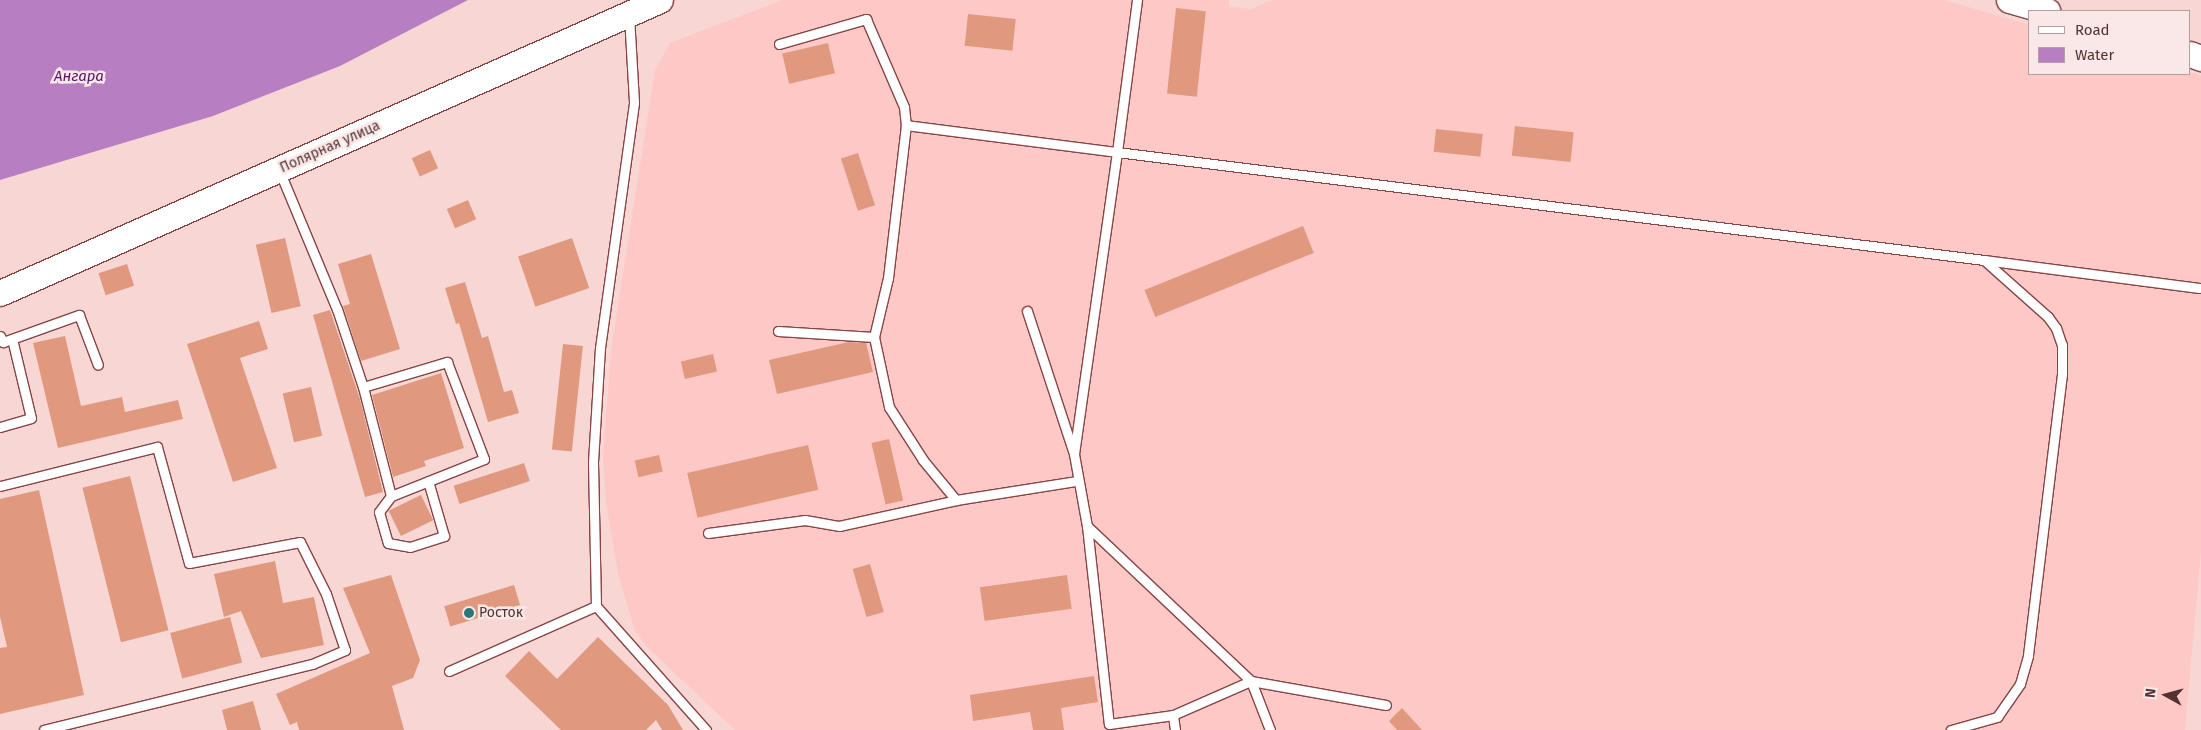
<!DOCTYPE html>
<meta charset="utf-8">
<style>
body{margin:0}
#map{position:relative;width:2201px;height:730px;overflow:hidden;background:#f7d6d4;font-family:"Fira Sans",sans-serif}
div>[style]{position:absolute}
[style*='--x']{left:calc(var(--x)*1px);top:calc(var(--y)*1px);width:calc(var(--w)*1px);rotate:calc(var(--a)*1deg)}
.built>*{inset:0;background:#fec8c6}
.water>*{inset:0;background:#b77fc2}
.building>*{inset:0;background:#e0997f;transform-origin:0 0}
.roads{filter:drop-shadow(1px 0 #844) drop-shadow(-1px 0 #844) drop-shadow(0 1px #844) drop-shadow(0 -1px #844)}
.service>*{height:9px;margin:-4.5px;padding:0 4.5px;transform-origin:4.5px;border-radius:4.5px;background:#fff}
.secondary>*{height:25px;margin:-12.5px;padding:0 12.5px;transform-origin:12.5px;border-radius:12.5px;background:#fff}
.dots>*{width:14px;height:14px;translate:-50% -50%;box-sizing:border-box;border:2px solid #f9e8e7;border-radius:50%}
span{translate:-50% -50%;white-space:nowrap;text-align:center;line-height:1.15;-webkit-text-stroke:5px #f9e8e7;paint-order:stroke}
.street-label{font-size:14px;color:#523332}
.poi-label{font-size:14px;color:#523332}
.left{translate:0 -50%;text-align:left}
.water-label{font-size:15px;color:#591265;font-style:italic}
.legend{position:absolute;left:2028px;top:10px;width:162px;height:65px;box-sizing:border-box;background:#f9e8e7;border:1px solid #b6a09f;margin:0;padding:6px 9px;list-style:none;font-size:15px;color:#523332}
.legend li{display:flex;align-items:center;gap:10px;height:25px}
.legend b{width:25px;border:1px solid #b6a09f}
.north{position:absolute;left:2141px;top:670px;width:50px;height:50px;-webkit-text-stroke:4px #f9e8e7;paint-order:stroke;rotate:277deg;font-size:14px;font-weight:700;line-height:20px;text-align:center;color:#523332}
.north::after{content:'';display:block;margin:auto;width:18px;height:22px;background:#523332;clip-path:polygon(50% 0,100% 100%,50% 72%,0 100%)}
</style>
<div id="map">
<div class="built">
<div style="clip-path:polygon(782px 0,1229px 0,1229px 7px,1251px 9px,1272px 0,1944px 0,2030px 25px,2030px 74px,2190px 72px,2201px 76px,2201px 551px,2185px 730px,735px 730px,648px 648px,635px 631px,618px 573px,606px 502px,603px 458px,611px 351px,655px 70px,670px 43px)"></div>
</div>
<div class="water">
<div style="clip-path:polygon(0 0,468px 0,340px 66px,213px 116px,0 180px)"></div>
</div>
<div class="building">
<div style="left:1176px;top:8px;width:30px;height:86px;rotate:6deg"></div>
<div style="left:968px;top:14px;width:48px;height:32px;rotate:6deg"></div>
<div style="left:828px;top:43px;width:31px;height:47px;rotate:77deg"></div>
<div style="left:1515px;top:126px;width:59px;height:30px;rotate:6deg"></div>
<div style="left:1436px;top:129px;width:47px;height:23px;rotate:6deg"></div>
<div style="left:430px;top:150px;width:20px;height:20px;rotate:66deg"></div>
<div style="left:858px;top:153px;width:55px;height:18px;rotate:72deg"></div>
<div style="left:468px;top:200px;width:21px;height:23px;rotate:67deg"></div>
<div style="left:1303px;top:226px;width:29px;height:171px;rotate:68deg"></div>
<div style="left:285px;top:238px;width:70px;height:30px;rotate:77deg"></div>
<div style="left:572px;top:238px;width:53px;height:57px;rotate:71deg"></div>
<div style="clip-path:polygon(371px 254px,400px 349px,361px 361px,343px 306px,350px 304px,338px 264px)"></div>
<div style="left:127px;top:264px;width:23px;height:30px;rotate:72deg"></div>
<div style="clip-path:polygon(465px 282px,482px 338px,488px 336px,504px 392px,512px 390px,519px 413px,488px 422px,459px 323px,456px 324px,445px 288px)"></div>
<div style="clip-path:polygon(330px 310px,360px 399px,383px 492px,365px 497px,313px 315px)"></div>
<div style="clip-path:polygon(259px 321px,268px 349px,240px 358px,277px 468px,233px 482px,187px 344px)"></div>
<div style="clip-path:polygon(65px 336px,81px 406px,122px 397px,125px 412px,178px 400px,183px 419px,58px 448px,33px 343px)"></div>
<div style="clip-path:polygon(849px 342px,866px 343px,873px 372px,777px 394px,769px 360px)"></div>
<div style="left:563px;top:344px;width:20px;height:106px;rotate:6deg"></div>
<div style="left:713px;top:354px;width:18px;height:33px;rotate:77deg"></div>
<div style="clip-path:polygon(441px 373px,464px 448px,424px 461px,426px 466px,393px 477px,372px 395px)"></div>
<div style="left:311px;top:387px;width:50px;height:29px;rotate:77deg"></div>
<div style="left:889px;top:439px;width:63px;height:18px;rotate:77deg"></div>
<div style="left:808px;top:445px;width:46px;height:124px;rotate:77deg"></div>
<div style="left:659px;top:455px;width:17px;height:25px;rotate:77deg"></div>
<div style="left:524px;top:463px;width:19px;height:74px;rotate:72deg"></div>
<div style="left:130px;top:476px;width:159px;height:49px;rotate:76deg"></div>
<div style="clip-path:polygon(39px 490px,84px 695px,0 714px,0 648px,7px 647px,0 617px,0 499px)"></div>
<div style="left:421px;top:495px;width:28px;height:36px;rotate:64deg"></div>
<div style="clip-path:polygon(275px 561px,283px 603px,314px 597px,324px 645px,261px 658px,241px 611px,224px 617px,214px 574px)"></div>
<div style="left:870px;top:564px;width:50px;height:18px;rotate:74deg"></div>
<div style="clip-path:polygon(391px 575px,420px 660px,413px 678px,392px 686px,404px 730px,299px 730px,297px 722px,290px 725px,276px 694px,370px 653px,343px 588px)"></div>
<div style="left:1067px;top:575px;width:34px;height:88px;rotate:82deg"></div>
<div style="left:514px;top:585px;width:21px;height:73px;rotate:73deg"></div>
<div style="left:230px;top:617px;width:47px;height:62px;rotate:75deg"></div>
<div style="clip-path:polygon(598px 637px,668px 705px,683px 730px,662px 730px,656px 720px,646px 730px,561px 730px,505px 676px,529px 651px,557px 679px)"></div>
<div style="clip-path:polygon(1094px 676px,1098px 702px,1061px 708px,1064px 730px,1033px 730px,1030px 712px,973px 721px,970px 695px)"></div>
<div style="clip-path:polygon(253px 701px,261px 730px,227px 730px,222px 710px)"></div>
<div style="clip-path:polygon(1402px 708px,1422px 730px,1397px 730px,1389px 721px)"></div>
</div>
<div class="roads">
<div class="service">
<div style="--x:1137;--y:0;--w:153;--a:97.5"></div>
<div style="--x:1117;--y:152;--w:874;--a:7.1"></div>
<div style="--x:1984;--y:260;--w:86;--a:41.7"></div>
<div style="--x:2048;--y:317;--w:14;--a:54"></div>
<div style="--x:2056;--y:328;--w:18;--a:71"></div>
<div style="--x:2062;--y:345;--w:29;--a:90"></div>
<div style="--x:2062;--y:374;--w:284;--a:96.9"></div>
<div style="--x:2028;--y:656;--w:29;--a:106"></div>
<div style="--x:2020;--y:684;--w:40;--a:124.9"></div>
<div style="--x:1997;--y:717;--w:48;--a:164.2"></div>
<div style="--x:779;--y:44;--w:91;--a:-16"></div>
<div style="--x:866;--y:19;--w:96;--a:66.6"></div>
<div style="--x:904;--y:107;--w:18;--a:84"></div>
<div style="--x:279;--y:170;--w:151;--a:67.4"></div>
<div style="--x:337;--y:309;--w:82;--a:71.6"></div>
<div style="--x:363;--y:387;--w:88;--a:-16.6"></div>
<div style="--x:447;--y:362;--w:104;--a:69.1"></div>
<div style="--x:484;--y:459;--w:100;--a:158.3"></div>
<div style="--x:391;--y:496;--w:113;--a:-104.4"></div>
<div style="--x:1984;--y:260;--w:217;--a:7.4"></div>
<div style="--x:1027;--y:311;--w:147;--a:71.8"></div>
<div style="--x:778;--y:331;--w:96;--a:3.6"></div>
<div style="--x:874;--y:337;--w:61;--a:-76.7"></div>
<div style="--x:888;--y:278;--w:154;--a:-83.3"></div>
<div style="--x:906;--y:125;--w:213;--a:7.3"></div>
<div style="--x:1117;--y:152;--w:305;--a:98.1"></div>
<div style="--x:1074;--y:454;--w:73;--a:79.8"></div>
<div style="--x:1087;--y:526;--w:226;--a:43.4"></div>
<div style="--x:1251;--y:681;--w:53;--a:68.8"></div>
<div style="--x:0;--y:336;--w:7;--a:63"></div>
<div style="--x:3;--y:342;--w:81;--a:-19.6"></div>
<div style="--x:79;--y:315;--w:53;--a:69.2"></div>
<div style="--x:874;--y:337;--w:72;--a:77.9"></div>
<div style="--x:889;--y:407;--w:63;--a:57.3"></div>
<div style="--x:923;--y:460;--w:52;--a:50.5"></div>
<div style="--x:0;--y:427;--w:32;--a:-16"></div>
<div style="--x:31;--y:418;--w:81;--a:-103.5"></div>
<div style="--x:0;--y:486;--w:162;--a:-14"></div>
<div style="--x:157;--y:447;--w:120;--a:74.6"></div>
<div style="--x:189;--y:563;--w:113;--a:-10.7"></div>
<div style="--x:300;--y:542;--w:58;--a:63.4"></div>
<div style="--x:326;--y:594;--w:59;--a:71.3"></div>
<div style="--x:345;--y:650;--w:36;--a:157"></div>
<div style="--x:312;--y:664;--w:276;--a:166.2"></div>
<div style="--x:391;--y:496;--w:20;--a:127"></div>
<div style="--x:379;--y:512;--w:32;--a:74"></div>
<div style="--x:388;--y:543;--w:22;--a:10"></div>
<div style="--x:410;--y:547;--w:36;--a:-18"></div>
<div style="--x:444;--y:536;--w:57;--a:-106.2"></div>
<div style="--x:1087;--y:526;--w:199;--a:83.7"></div>
<div style="--x:1109;--y:724;--w:65;--a:-8"></div>
<div style="--x:708;--y:533;--w:98;--a:-7.6"></div>
<div style="--x:805;--y:520;--w:35;--a:10"></div>
<div style="--x:839;--y:526;--w:120;--a:-12.5"></div>
<div style="--x:956;--y:500;--w:121;--a:-9"></div>
<div style="--x:596;--y:606;--w:166;--a:48.4"></div>
<div style="--x:449;--y:671;--w:161;--a:-23.9"></div>
<div style="--x:596;--y:606;--w:144;--a:-91.2"></div>
<div style="--x:593;--y:462;--w:114;--a:-86.5"></div>
<div style="--x:600;--y:348;--w:248;--a:-82.1"></div>
<div style="--x:634;--y:102;--w:87;--a:-93.3"></div>
<div style="--x:1175;--y:730;--w:15;--a:-98"></div>
<div style="--x:1173;--y:715;--w:85;--a:-23.6"></div>
<div style="--x:1251;--y:681;--w:137;--a:10.1"></div>
</div>
<div class="secondary">
<div style="--x:2009;--y:0;--w:40;--a:16"></div>
<div style="--x:2190;--y:54;--w:12;--a:20"></div>
<div style="--x:0;--y:293;--w:722;--a:-23.94"></div>
</div>
</div>
<div class="dots">
<div style="left:469px;top:613px;background:#2c767b"></div>
</div>
<div class="street-label">
<span style="left:330px;top:147px;rotate:-24deg">Полярная улица</span>
</div>
<div class="poi-label">
<span class="left" style="left:479px;top:613px">Росток</span>
</div>
<div class="water-label">
<span style="left:79px;top:77px">Ангара</span>
</div>
<ul class="legend">
<li><b style="height:6px;background:#fff"></b>Road</li>
<li><b style="height:14px;background:#b77fc2"></b>Water</li>
</ul>
<div class="north">N</div>
</div>
